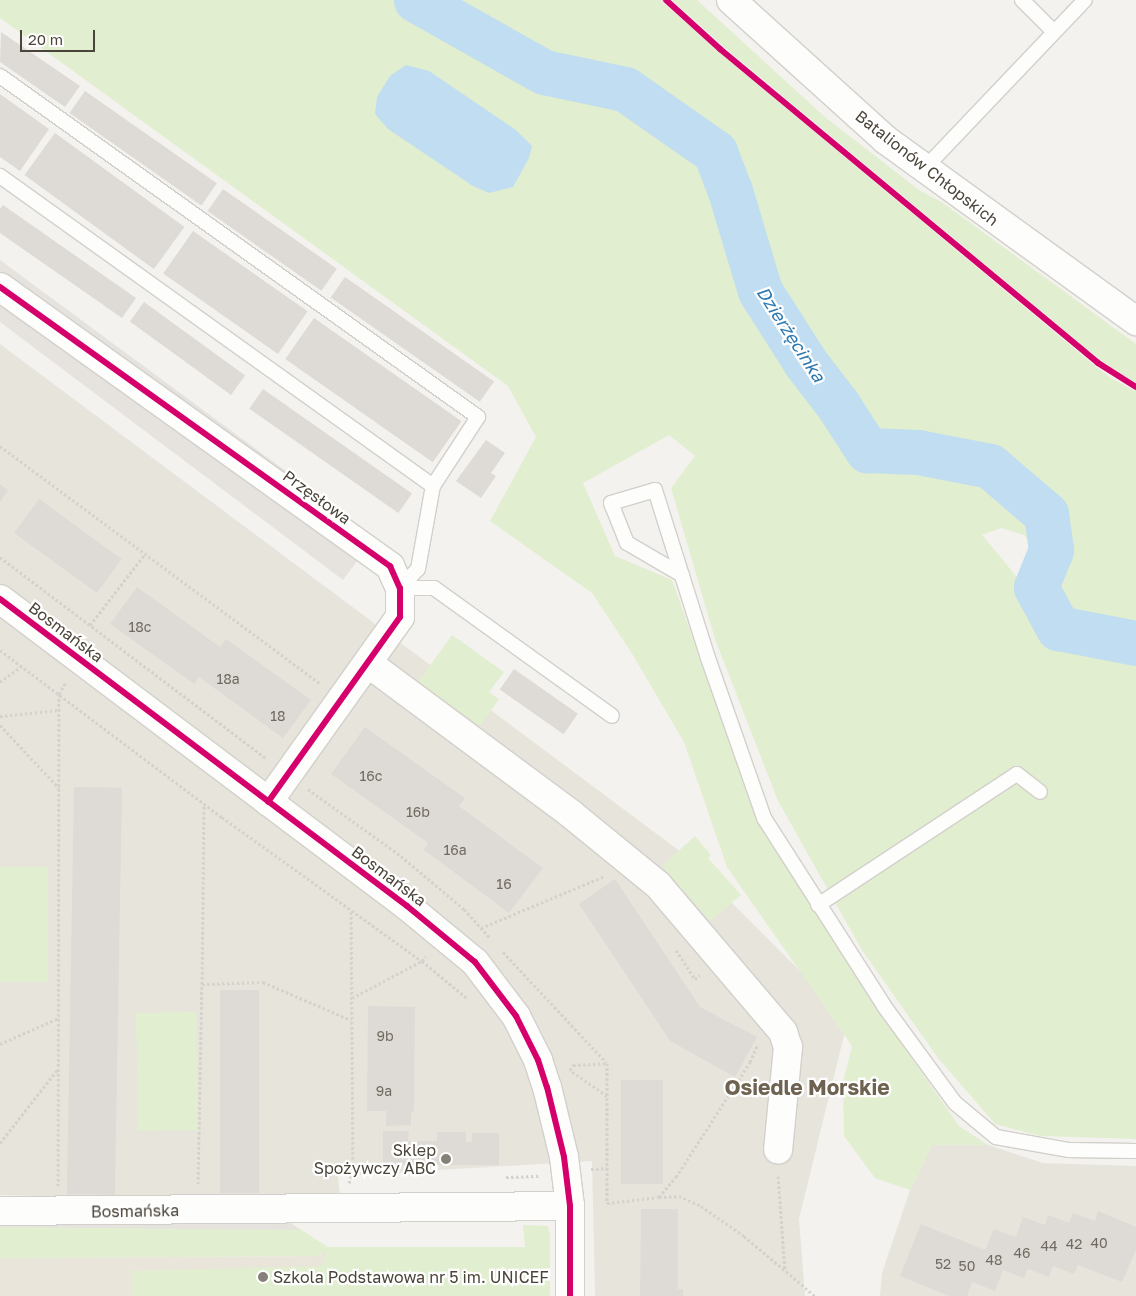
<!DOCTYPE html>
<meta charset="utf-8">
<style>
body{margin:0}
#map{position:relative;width:1136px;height:1296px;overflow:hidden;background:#f4f2ee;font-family:"Golos Text",sans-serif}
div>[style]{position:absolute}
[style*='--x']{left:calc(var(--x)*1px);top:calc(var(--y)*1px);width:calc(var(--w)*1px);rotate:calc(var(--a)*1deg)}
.residential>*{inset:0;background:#e7e4dc}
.education>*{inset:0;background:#eae5da}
.green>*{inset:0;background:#e1eecf;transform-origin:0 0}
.parking>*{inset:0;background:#e6e3df}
.water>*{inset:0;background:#c0ddf1}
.river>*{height:45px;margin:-22.5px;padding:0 22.5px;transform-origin:22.5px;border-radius:22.5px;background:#c0ddf1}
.building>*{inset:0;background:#dedbd6;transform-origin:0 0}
.path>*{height:3px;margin-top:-1.5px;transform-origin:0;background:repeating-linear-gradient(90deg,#d3d2cc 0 2.5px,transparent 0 5px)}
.roads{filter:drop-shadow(1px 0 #d2d0cb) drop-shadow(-1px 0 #d2d0cb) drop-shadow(0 1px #d2d0cb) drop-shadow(0 -1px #d2d0cb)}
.lane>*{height:14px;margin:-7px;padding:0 7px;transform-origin:7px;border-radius:7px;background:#fdfdfc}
.street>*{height:28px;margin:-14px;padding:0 14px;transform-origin:14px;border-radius:14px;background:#fdfdfc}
.cycleway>*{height:6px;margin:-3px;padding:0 3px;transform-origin:3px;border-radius:3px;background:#d6006c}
.dots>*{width:14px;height:14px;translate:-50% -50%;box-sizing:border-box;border:2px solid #fff;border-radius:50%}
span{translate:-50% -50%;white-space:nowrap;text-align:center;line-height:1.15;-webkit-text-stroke:4.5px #fff;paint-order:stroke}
.number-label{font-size:14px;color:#706a61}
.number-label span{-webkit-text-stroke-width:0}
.street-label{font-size:16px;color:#4b4439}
.poi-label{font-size:16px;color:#4b4439}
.right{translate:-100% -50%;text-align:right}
.left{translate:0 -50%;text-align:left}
.water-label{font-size:18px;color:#2e7ab2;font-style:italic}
.district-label{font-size:21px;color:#6e6250;font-weight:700}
.scale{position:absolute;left:20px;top:30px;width:75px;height:22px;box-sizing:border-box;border:2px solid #4b4439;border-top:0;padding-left:6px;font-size:15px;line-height:18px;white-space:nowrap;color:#4b4439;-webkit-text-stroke:4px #fff;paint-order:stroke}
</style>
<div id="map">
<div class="residential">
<div style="clip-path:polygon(0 344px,681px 852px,848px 1019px,799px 1219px,805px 1296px,595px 1296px,592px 1161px,338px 1176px,341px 1204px,0 1195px)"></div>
<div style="clip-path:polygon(932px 1145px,988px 1145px,1043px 1163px,1136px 1166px,1136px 1296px,880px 1296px,882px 1273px,910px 1190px)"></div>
</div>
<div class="education">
<div style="clip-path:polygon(328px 1247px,526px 1296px,0 1296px,0 1258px,320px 1256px)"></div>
</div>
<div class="green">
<div style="clip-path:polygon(evenodd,0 0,660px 0,718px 51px,1095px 366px,1111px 378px,1136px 392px,1136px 1139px,1040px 1136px,995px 1124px,938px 1058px,862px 950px,778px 801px,715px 639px,671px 488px,695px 456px,669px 435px,583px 483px,615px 556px,672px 580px,756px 815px,876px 1007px,959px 1126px,988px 1145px,932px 1145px,910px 1190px,875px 1178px,844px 1136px,843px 1082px,852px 1046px,727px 867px,684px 742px,631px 652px,592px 593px,490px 521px,536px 437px,508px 386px,0 18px,0 0,1001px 528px,1024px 535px,1036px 550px,1026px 588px,982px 535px,1001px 528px)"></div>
<div style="clip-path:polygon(672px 0,697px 0,825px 117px,919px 190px,943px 203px,1136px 344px,1136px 383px,1100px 360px,723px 46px)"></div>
<div style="clip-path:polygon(452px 635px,504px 672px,489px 692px,499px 699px,480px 726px,418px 682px)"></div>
<div style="clip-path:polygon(695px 836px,711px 855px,708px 858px,741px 895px,710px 921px,662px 866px)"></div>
<div style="left:0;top:867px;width:48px;height:115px"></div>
<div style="left:196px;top:1012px;width:118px;height:60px;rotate:89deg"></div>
<div style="clip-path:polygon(0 1217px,283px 1218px,328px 1247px,525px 1247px,523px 1225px,548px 1226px,550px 1236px,550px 1296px,132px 1296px,131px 1271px,322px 1266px,327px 1248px,320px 1256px,0 1258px)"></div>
</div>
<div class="parking">
<div style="clip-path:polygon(0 260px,375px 537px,343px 580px,0 322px)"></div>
<div style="clip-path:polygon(0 1217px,283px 1218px,300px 1230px,0 1227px)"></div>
</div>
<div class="water">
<div style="clip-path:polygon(406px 65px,429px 71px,516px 130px,532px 146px,529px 158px,513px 187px,489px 193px,473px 186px,388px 129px,375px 114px,377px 97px,390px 76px)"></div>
</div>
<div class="river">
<div style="--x:416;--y:0;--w:147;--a:29.4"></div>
<div style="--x:544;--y:72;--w:83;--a:11.9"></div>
<div style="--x:625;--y:89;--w:110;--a:35"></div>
<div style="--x:715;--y:152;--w:42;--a:69"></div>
<div style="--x:730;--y:191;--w:104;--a:73.3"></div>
<div style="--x:760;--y:291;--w:84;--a:57.6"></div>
<div style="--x:805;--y:362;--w:54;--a:52.5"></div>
<div style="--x:838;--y:405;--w:54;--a:57.2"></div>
<div style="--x:867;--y:450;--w:51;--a:2.2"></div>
<div style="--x:918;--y:452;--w:73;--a:11"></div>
<div style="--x:990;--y:466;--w:74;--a:40.6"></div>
<div style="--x:1046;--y:514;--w:36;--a:82"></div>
<div style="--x:1051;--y:550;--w:40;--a:112"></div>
<div style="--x:1036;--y:587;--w:47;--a:61.8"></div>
<div style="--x:1058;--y:628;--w:79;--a:10.9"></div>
</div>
<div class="building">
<div style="clip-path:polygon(1px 32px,80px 86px,65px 107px,0 62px)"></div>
<div style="left:85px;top:91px;width:161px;height:27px;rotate:35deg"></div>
<div style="clip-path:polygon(0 94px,49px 129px,20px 171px,0 157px)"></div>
<div style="left:55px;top:133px;width:160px;height:52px;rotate:36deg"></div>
<div style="left:223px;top:189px;width:139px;height:27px;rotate:35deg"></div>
<div style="clip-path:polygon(3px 205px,136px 298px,122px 318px,0 233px,0 209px)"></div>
<div style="left:193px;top:231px;width:140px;height:52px;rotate:35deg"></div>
<div style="left:345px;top:277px;width:182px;height:25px;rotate:35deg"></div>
<div style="left:144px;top:302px;width:125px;height:24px;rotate:36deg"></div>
<div style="left:314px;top:318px;width:180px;height:50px;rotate:35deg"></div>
<div style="left:263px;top:389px;width:182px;height:24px;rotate:35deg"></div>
<div style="clip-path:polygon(486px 440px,505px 453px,491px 473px,496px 476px,481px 498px,456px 481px)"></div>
<div style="clip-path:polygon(0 484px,8px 490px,0 502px)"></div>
<div style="left:39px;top:499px;width:102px;height:42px;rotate:36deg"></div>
<div style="clip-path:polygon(137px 587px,220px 647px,226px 639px,311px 700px,283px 738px,199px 677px,194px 684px,110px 624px)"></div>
<div style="left:514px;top:669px;width:78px;height:25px;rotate:35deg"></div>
<div style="clip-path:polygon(365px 727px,465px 798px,459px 806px,543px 868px,509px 913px,424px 850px,428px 843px,331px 774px)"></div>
<div style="left:74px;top:787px;width:48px;height:407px;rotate:1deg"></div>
<div style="clip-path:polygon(615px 879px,700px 1007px,757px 1037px,735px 1077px,670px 1041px,579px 904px)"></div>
<div style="left:220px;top:990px;width:39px;height:203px"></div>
<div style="clip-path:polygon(368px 1006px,415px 1007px,414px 1112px,411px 1112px,411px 1125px,386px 1126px,386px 1111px,367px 1111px)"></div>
<div style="left:621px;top:1080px;width:42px;height:104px"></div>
<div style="clip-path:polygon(383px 1131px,409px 1131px,408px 1141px,437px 1141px,437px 1132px,466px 1132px,466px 1142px,472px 1142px,472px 1133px,499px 1133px,499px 1165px,383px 1165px)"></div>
<div style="clip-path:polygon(641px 1209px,678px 1209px,678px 1289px,683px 1289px,683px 1296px,640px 1296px)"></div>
<div style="clip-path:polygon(1098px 1211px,1136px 1227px,1136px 1250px,1122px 1282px,1078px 1265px,1074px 1274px,1053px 1266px,1049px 1277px,1028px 1269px,1024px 1278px,1003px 1270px,995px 1291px,972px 1282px,967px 1296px,949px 1296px,900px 1276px,921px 1224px,985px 1250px,994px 1229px,1016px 1237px,1023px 1217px,1045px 1225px,1048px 1215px,1069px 1223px,1073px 1213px,1095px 1221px)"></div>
</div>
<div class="path">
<div style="--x:0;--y:446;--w:400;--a:36.6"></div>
<div style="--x:0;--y:557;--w:335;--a:37.1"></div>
<div style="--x:90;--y:625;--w:90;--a:-52.2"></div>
<div style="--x:0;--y:650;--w:278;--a:37"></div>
<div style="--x:222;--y:817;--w:246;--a:35.8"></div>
<div style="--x:422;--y:961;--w:60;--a:39.6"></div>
<div style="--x:0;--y:682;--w:27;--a:-36"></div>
<div style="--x:0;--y:716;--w:59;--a:-5.8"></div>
<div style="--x:0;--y:725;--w:86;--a:46.9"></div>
<div style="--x:308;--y:789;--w:115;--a:35.8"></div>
<div style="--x:401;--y:856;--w:82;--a:40.1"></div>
<div style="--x:464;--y:909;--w:39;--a:48"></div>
<div style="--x:481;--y:928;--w:134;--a:-22.8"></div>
<div style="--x:676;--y:950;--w:35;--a:57"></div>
<div style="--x:695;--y:979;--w:6;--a:-39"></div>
<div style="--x:503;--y:952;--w:151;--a:46.9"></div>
<div style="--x:202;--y:984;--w:180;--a:-89.4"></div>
<div style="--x:352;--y:998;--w:79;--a:-27.9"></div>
<div style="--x:422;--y:961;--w:6;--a:-51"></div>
<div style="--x:0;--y:1044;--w:64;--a:-23.8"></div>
<div style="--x:607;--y:1096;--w:45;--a:-144.9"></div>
<div style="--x:570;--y:1070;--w:6;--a:-59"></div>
<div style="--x:573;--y:1065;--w:34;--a:-3"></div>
<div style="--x:607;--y:1063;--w:140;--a:90"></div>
<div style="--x:607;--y:1203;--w:52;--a:-6.6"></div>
<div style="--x:659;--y:1197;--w:26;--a:-50"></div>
<div style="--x:676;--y:1177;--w:137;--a:-57.2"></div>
<div style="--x:750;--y:1062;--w:20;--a:-66"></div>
<div style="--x:0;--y:1143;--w:94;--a:-51.9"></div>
<div style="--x:591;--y:1169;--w:16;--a:-4"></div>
<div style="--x:778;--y:1176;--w:95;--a:85.8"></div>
<div style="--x:506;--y:1177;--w:35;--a:-2"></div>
<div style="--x:349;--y:1183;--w:15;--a:-74"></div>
<div style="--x:353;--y:1169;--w:257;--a:-90.4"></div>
<div style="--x:198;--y:1184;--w:200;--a:-88.9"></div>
<div style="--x:202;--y:984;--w:61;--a:-1.9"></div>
<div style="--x:263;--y:982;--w:96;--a:23.4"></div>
<div style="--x:58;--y:1186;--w:492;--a:-89.9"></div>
<div style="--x:59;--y:694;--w:14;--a:-60"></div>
<div style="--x:659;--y:1197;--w:20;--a:-3"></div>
<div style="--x:679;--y:1196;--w:24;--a:24"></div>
<div style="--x:701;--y:1206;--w:52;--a:34.9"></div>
<div style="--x:744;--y:1236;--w:93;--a:40.2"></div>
</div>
<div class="roads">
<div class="lane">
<div style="--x:1022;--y:0;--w:45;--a:45"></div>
<div style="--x:0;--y:76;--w:587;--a:35.5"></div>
<div style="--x:478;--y:417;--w:82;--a:123.1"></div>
<div style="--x:433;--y:486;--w:533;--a:-144.4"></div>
<div style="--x:924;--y:169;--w:233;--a:-46.4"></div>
<div style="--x:682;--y:575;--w:64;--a:-149.8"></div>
<div style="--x:627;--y:543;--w:43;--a:-111.8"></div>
<div style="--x:611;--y:503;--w:46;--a:-16.5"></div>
<div style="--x:655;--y:490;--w:176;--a:72.5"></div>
<div style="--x:708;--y:658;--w:170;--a:70.7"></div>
<div style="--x:764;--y:818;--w:223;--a:57.4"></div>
<div style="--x:884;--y:1006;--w:120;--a:53.8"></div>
<div style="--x:955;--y:1103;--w:53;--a:39.7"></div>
<div style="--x:996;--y:1137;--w:73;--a:10.2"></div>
<div style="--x:1068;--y:1150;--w:68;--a:0.8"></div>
<div style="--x:400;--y:588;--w:34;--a:0"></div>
<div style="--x:434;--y:588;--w:219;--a:35.7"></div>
<div style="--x:400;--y:588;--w:26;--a:-47"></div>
<div style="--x:418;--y:569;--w:84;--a:-79.8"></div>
<div style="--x:818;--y:905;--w:238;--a:-33.4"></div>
<div style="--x:1017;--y:774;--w:29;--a:38"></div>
</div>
<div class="street">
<div style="--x:731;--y:0;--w:209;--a:42.1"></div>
<div style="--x:886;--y:140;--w:309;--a:35.9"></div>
<div style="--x:0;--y:287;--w:480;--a:35.6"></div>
<div style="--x:390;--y:566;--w:24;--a:66"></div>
<div style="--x:400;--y:588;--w:29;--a:90"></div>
<div style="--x:400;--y:617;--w:227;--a:125.5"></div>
<div style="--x:0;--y:599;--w:510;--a:37.03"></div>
<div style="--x:407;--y:906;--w:88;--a:39.5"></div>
<div style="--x:475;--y:962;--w:68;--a:52.8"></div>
<div style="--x:516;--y:1016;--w:49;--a:63.4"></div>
<div style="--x:538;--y:1060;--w:28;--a:72"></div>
<div style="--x:547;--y:1087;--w:72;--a:76.3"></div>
<div style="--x:564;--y:1157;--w:49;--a:83"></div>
<div style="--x:570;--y:1206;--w:90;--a:90"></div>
<div style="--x:368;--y:663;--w:253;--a:36.6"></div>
<div style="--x:571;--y:814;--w:112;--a:39.2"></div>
<div style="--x:658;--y:885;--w:193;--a:49.6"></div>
<div style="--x:783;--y:1032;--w:16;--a:72"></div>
<div style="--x:788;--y:1047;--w:103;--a:95.5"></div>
<div style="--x:0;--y:1211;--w:570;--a:-0.5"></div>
</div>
</div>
<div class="cycleway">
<div style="--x:666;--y:0;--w:73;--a:42.2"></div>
<div style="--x:720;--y:49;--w:491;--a:39.7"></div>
<div style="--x:1098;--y:363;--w:45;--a:32.3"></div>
<div style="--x:0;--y:287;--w:480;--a:35.6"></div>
<div style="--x:390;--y:566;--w:24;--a:66"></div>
<div style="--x:400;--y:588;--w:29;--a:90"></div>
<div style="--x:400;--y:617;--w:227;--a:125.5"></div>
<div style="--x:0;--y:599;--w:510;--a:37.03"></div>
<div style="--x:407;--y:906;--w:88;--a:39.5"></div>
<div style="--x:475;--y:962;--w:68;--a:52.8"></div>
<div style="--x:516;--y:1016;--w:49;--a:63.4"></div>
<div style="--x:538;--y:1060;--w:28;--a:72"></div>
<div style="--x:547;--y:1087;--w:72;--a:76.3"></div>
<div style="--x:564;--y:1157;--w:49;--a:83"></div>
<div style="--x:570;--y:1206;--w:90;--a:90"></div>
</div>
<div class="dots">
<div style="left:446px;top:1159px;background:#868178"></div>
<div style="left:263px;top:1277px;background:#868178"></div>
</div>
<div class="number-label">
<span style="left:140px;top:627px">18c</span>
<span style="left:228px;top:679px">18a</span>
<span style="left:278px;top:716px">18</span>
<span style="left:371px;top:776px">16c</span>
<span style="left:418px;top:812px">16b</span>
<span style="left:455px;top:850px">16a</span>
<span style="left:504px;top:884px">16</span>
<span style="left:385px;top:1036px">9b</span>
<span style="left:384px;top:1091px">9a</span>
<span style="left:1099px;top:1243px">40</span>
<span style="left:1074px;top:1244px">42</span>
<span style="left:1049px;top:1246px">44</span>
<span style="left:1022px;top:1253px">46</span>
<span style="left:994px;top:1260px">48</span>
<span style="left:943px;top:1264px">52</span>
<span style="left:967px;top:1266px">50</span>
</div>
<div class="street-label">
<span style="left:927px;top:168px;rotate:38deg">Batalionów Chłopskich</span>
<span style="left:317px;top:497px;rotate:36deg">Przęsłowa</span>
<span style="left:66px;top:632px;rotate:37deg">Bosmańska</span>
<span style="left:389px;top:876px;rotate:37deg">Bosmańska</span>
<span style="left:135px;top:1211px;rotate:-1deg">Bosmańska</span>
</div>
<div class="poi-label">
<span class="right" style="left:436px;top:1159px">Sklep<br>Spożywczy ABC</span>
<span class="left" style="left:273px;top:1277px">Szkola Podstawowa nr 5 im. UNICEF</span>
</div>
<div class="water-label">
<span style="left:791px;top:334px;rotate:57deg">Dzierżęcinka</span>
</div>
<div class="district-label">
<span style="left:807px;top:1087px">Osiedle Morskie</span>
</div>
<div class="scale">20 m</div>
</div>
